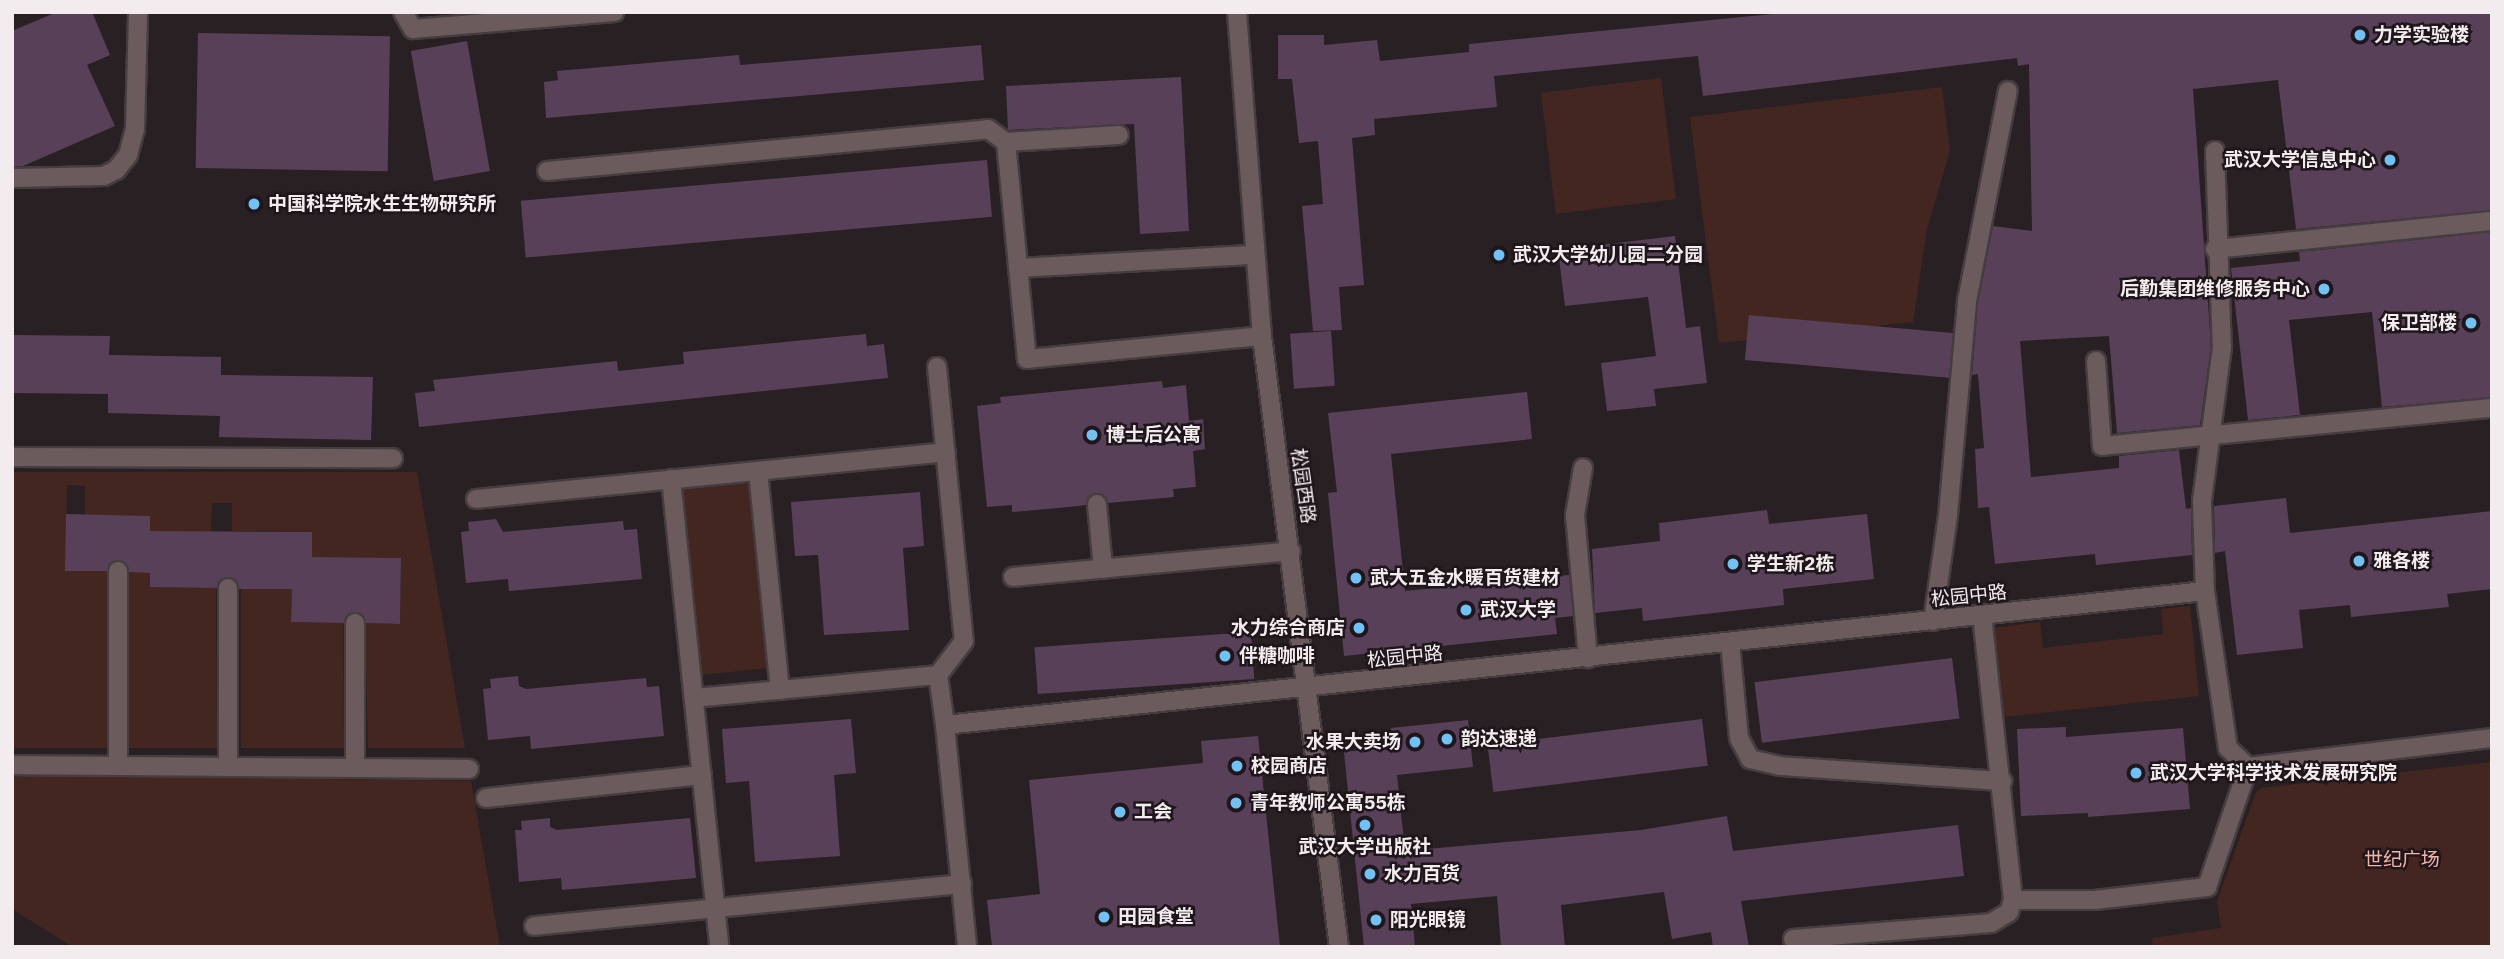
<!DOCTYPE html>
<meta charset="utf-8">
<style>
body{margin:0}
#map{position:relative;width:2504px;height:959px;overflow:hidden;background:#292024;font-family:"IBM Plex Sans","Noto Sans SC",sans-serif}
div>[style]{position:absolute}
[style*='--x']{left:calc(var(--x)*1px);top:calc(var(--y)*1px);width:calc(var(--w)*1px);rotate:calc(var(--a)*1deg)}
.green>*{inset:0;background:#442620;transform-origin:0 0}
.building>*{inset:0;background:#584158;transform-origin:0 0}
.roads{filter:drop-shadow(2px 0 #453d40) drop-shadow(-2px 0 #453d40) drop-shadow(0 2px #453d40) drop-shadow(0 -2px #453d40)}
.minor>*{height:18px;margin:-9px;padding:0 9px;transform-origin:9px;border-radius:9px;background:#6b5b5d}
.dots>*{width:19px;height:19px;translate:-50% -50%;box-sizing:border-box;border:4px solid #1f161b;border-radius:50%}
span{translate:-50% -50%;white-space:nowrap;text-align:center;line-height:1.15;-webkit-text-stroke:5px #1f161b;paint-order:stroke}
.poi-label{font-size:19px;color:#f3ecef;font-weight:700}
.left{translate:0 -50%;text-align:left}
.right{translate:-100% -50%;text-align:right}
.street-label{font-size:19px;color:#f3ecef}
.park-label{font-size:19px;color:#f4b3a7}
.frame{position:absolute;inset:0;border:14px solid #f3ecef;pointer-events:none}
</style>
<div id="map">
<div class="green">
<div style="left:1661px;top:78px;width:122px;height:121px;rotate:83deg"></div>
<div style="clip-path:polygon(1942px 87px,1950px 151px,1927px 229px,1913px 322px,1719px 343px,1690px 117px)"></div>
<div style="clip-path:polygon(12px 472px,417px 472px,465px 748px,368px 748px,365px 623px,400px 624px,401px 558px,312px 557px,312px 532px,232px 531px,232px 503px,212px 503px,211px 532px,150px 531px,149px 516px,85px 515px,85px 486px,67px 485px,66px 570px,110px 571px,110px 748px,12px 748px)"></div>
<div style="left:749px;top:483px;width:186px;height:68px;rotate:84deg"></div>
<div style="clip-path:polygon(129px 572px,150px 572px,150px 587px,216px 588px,217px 748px,129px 748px)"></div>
<div style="clip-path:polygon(241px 589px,292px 589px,291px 622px,343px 623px,344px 748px,241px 748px)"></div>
<div style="clip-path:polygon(2190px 606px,2199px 696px,2003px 717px,1993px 628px,2040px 622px,2043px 648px,2163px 634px,2161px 609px)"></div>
<div style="clip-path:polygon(2492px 762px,2492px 947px,2153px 947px,2152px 938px,2221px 928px,2217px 901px,2256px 792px,2262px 788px)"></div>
<div style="clip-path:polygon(12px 775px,471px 781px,500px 947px,73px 947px,12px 909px)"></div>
</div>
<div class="building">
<div style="clip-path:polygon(57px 12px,92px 12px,110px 55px,87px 65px,115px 126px,23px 166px,12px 167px,12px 31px)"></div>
<div style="clip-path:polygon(1793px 12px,2492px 12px,2492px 210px,2296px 229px,2278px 80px,2193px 89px,2211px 346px,2200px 425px,2117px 433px,2109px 336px,2020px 341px,2031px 477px,2119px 468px,2119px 456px,2179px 450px,2186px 509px,2191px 508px,2192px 555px,2096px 565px,2095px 554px,1995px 564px,1989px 507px,1978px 508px,1975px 449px,1984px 448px,1978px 374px,1972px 375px,1978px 303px,1993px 226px,2032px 231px,2029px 64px,2018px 66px,2017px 58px,1703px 96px,1698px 56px,1494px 76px,1497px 107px,1374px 119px,1375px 135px,1352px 138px,1364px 285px,1339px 287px,1342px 330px,1313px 331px,1302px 206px,1323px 204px,1318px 141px,1299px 143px,1292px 79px,1278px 79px,1278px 35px,1324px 35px,1324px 45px,1377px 40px,1380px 61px,1469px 52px,1469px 44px)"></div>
<div style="left:198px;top:33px;width:192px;height:135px;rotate:1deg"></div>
<div style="left:467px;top:41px;width:132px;height:57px;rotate:80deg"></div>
<div style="clip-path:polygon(981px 45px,984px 80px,546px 118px,544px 82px,558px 80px,557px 71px,739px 55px,740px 65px)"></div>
<div style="clip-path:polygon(1181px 77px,1189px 231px,1140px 234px,1134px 124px,1008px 130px,1006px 86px)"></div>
<div style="left:987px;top:160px;width:57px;height:468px;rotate:85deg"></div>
<div style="clip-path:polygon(2492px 232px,2492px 397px,2382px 407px,2372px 312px,2289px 320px,2300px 415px,2248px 420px,2231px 268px,2300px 261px,2299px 252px)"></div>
<div style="clip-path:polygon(1675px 236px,1686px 328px,1700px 326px,1707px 383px,1654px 389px,1656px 406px,1607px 411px,1601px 363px,1656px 356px,1648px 297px,1565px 306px,1558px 250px)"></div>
<div style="left:1331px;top:331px;width:55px;height:41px;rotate:86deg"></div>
<div style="left:1953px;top:333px;width:45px;height:205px;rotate:95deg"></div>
<div style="clip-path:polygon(866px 334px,867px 346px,884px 344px,888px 378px,419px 427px,415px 393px,435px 391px,433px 380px,617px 361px,618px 371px,684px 364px,683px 352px)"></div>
<div style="clip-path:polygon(12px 335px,110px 336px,109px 355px,221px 357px,221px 375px,373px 377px,371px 440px,219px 437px,220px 416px,108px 413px,108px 394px,12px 393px)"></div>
<div style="clip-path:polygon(1162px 381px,1163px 388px,1186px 385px,1189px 421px,1203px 419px,1205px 449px,1193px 451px,1196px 487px,1173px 489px,1174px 497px,1108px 503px,1095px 493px,1086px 505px,1069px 507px,1012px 512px,1012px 505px,987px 507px,977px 406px,1001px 403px,1000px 397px)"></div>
<div style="clip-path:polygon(1527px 392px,1532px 439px,1391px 454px,1405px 591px,1569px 575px,1573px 616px,1555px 618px,1557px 634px,1344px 656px,1328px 493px,1337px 492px,1328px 413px)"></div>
<div style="clip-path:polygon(920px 492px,924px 546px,903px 548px,909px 630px,824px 635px,818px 555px,795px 556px,791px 502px)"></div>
<div style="clip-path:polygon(2286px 498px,2290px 533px,2492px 511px,2492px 589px,2447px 594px,2449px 607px,2351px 617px,2350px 605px,2299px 610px,2303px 648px,2237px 655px,2225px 551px,2215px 553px,2214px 506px)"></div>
<div style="clip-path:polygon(1767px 510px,1769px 524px,1867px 514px,1874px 579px,1783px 589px,1784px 605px,1643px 621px,1642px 608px,1595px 613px,1592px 549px,1660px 541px,1659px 523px)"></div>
<div style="clip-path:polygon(66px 514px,150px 516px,150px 531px,312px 532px,312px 557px,401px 558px,400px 624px,366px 623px,356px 612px,344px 623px,291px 622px,292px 589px,239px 589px,229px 577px,217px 588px,150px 587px,150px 573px,129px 572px,119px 560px,107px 571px,65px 571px)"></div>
<div style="clip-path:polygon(496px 519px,503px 532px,623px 521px,624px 530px,637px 529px,642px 579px,509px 591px,508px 579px,466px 583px,461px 532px,469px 531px,468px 522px)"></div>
<div style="left:1251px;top:632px;width:47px;height:217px;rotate:86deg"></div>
<div style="left:1952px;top:658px;width:61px;height:199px;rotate:83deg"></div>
<div style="clip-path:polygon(518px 676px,519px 686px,526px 689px,646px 678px,647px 687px,659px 686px,664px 736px,531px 749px,530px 736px,488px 740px,483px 689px,491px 688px,490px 679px)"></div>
<div style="clip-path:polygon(851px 719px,856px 773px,834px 775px,840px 856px,755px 862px,749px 781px,726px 783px,722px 729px)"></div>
<div style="left:1702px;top:719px;width:47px;height:216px;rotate:83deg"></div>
<div style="clip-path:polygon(1468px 720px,1473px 767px,1397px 775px,1405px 851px,1641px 830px,1727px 816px,1733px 851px,1958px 825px,1964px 876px,1741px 901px,1749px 947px,1713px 947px,1711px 932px,1672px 939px,1664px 892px,1561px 905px,1565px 947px,1501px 947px,1497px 896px,1411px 904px,1415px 947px,1364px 947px,1344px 752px,1393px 747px,1391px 728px)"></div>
<div style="clip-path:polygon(2066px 727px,2066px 737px,2183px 728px,2190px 809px,2088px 817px,2088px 813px,2021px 816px,2017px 729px)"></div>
<div style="clip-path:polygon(1258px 736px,1280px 947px,992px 947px,987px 900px,1040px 894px,1029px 780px,1203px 763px,1201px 741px)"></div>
<div style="clip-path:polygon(550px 818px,550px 827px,557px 830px,690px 818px,696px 878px,562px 890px,561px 878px,519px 882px,515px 830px,522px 830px,521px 821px)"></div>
</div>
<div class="roads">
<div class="minor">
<div style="--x:403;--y:12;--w:20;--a:60"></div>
<div style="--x:413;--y:29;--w:202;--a:-4.8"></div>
<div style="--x:1237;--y:12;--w:325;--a:85.6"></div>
<div style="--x:1262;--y:336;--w:616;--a:82.82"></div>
<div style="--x:1006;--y:142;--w:218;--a:84.5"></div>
<div style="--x:1027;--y:359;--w:236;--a:-5.6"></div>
<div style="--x:2215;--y:151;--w:196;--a:88"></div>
<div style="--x:2222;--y:347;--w:156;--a:97.4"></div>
<div style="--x:2202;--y:502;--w:89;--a:88.1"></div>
<div style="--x:2205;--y:591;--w:159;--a:81.7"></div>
<div style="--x:2228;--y:748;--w:28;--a:44"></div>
<div style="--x:2248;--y:767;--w:246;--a:-6.8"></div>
<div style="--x:547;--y:171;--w:443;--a:-5.4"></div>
<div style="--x:988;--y:129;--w:22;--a:36"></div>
<div style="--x:1006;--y:142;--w:113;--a:-3.5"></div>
<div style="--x:12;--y:178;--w:92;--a:-1.2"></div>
<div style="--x:104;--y:176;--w:13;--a:-27"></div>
<div style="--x:116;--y:170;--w:19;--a:-51"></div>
<div style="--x:128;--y:155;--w:27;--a:-75"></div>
<div style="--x:135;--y:129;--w:117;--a:-88.5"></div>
<div style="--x:2215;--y:249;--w:278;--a:-5.8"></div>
<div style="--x:1018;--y:268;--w:236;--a:-3.2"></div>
<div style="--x:2096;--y:361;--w:85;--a:86"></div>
<div style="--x:2102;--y:446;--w:392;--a:-5.6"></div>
<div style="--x:937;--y:367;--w:275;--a:84.4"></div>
<div style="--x:964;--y:641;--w:43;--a:127.4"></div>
<div style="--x:938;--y:675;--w:50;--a:82"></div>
<div style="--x:945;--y:725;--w:1267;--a:-6.07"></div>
<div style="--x:12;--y:457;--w:381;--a:0.2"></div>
<div style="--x:1583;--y:468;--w:48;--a:99.7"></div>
<div style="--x:1575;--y:515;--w:144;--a:84.8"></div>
<div style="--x:758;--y:471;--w:220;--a:84.3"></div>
<div style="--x:671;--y:479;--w:470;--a:84.1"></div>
<div style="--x:476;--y:499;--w:472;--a:-5.7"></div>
<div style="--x:1097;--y:504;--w:65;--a:84.7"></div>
<div style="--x:118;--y:571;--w:195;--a:90"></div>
<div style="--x:1013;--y:577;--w:279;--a:-5.3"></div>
<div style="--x:228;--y:588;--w:179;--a:90"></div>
<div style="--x:1933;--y:621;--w:107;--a:-81.9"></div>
<div style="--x:1948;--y:515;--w:215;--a:-84.9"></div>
<div style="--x:1967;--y:301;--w:214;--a:-79"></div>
<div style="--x:355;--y:623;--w:145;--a:90"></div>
<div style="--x:1730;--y:643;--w:95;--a:84.6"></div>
<div style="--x:1739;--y:738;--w:24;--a:62"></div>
<div style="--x:1750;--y:759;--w:31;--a:13"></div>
<div style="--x:1780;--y:766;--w:223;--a:3.9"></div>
<div style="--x:694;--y:698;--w:245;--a:-5.4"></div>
<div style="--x:945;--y:725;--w:223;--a:84.3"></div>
<div style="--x:12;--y:765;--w:457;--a:0.5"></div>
<div style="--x:486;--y:798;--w:217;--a:-6.1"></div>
<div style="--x:2013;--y:900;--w:82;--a:0"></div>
<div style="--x:2095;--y:900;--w:113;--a:-6.6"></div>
<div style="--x:2207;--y:887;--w:127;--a:-71.1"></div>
<div style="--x:534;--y:926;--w:430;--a:-5.6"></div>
<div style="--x:1793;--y:939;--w:199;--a:-4.6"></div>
<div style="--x:1991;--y:923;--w:21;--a:-31"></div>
<div style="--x:2009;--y:912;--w:13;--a:-72"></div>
<div style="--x:2013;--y:900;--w:287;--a:-96.2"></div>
</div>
</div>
<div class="dots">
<div style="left:2360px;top:35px;background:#71c1f5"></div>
<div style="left:2390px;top:160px;background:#71c1f5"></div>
<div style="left:254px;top:204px;background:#71c1f5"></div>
<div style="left:1499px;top:255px;background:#71c1f5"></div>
<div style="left:2324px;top:289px;background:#71c1f5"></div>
<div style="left:2471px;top:323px;background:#71c1f5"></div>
<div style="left:1092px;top:435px;background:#71c1f5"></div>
<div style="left:2359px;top:561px;background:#71c1f5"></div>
<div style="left:1733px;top:564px;background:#71c1f5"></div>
<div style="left:1356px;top:578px;background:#71c1f5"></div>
<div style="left:1466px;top:610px;background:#71c1f5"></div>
<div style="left:1359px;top:628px;background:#71c1f5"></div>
<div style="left:1225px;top:656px;background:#71c1f5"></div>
<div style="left:1447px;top:739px;background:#71c1f5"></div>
<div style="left:1415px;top:742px;background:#71c1f5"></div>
<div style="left:1237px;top:766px;background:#71c1f5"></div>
<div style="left:2136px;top:773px;background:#71c1f5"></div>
<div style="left:1236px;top:803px;background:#71c1f5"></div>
<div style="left:1120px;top:812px;background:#71c1f5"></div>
<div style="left:1365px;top:825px;background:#71c1f5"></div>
<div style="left:1370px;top:874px;background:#71c1f5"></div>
<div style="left:1104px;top:917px;background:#71c1f5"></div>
<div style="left:1376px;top:920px;background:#71c1f5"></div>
</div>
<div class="poi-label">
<span class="left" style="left:2374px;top:35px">力学实验楼</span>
<span class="right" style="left:2376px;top:160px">武汉大学信息中心</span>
<span class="left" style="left:268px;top:204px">中国科学院水生生物研究所</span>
<span class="left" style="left:1513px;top:255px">武汉大学幼儿园二分园</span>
<span class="right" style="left:2310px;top:289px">后勤集团维修服务中心</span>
<span class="right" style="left:2457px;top:323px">保卫部楼</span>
<span class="left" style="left:1106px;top:435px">博士后公寓</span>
<span class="left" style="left:2373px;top:561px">雅各楼</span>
<span class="left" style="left:1747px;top:564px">学生新2栋</span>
<span class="left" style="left:1370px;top:578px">武大五金水暖百货建材</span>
<span class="left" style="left:1480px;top:610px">武汉大学</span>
<span class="right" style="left:1345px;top:628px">水力综合商店</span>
<span class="left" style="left:1239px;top:656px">伴糖咖啡</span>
<span class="left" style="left:1461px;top:739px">韵达速递</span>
<span class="right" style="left:1401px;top:742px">水果大卖场</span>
<span class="left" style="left:1251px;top:766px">校园商店</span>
<span class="left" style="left:2150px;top:773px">武汉大学科学技术发展研究院</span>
<span class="left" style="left:1250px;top:803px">青年教师公寓55栋</span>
<span class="left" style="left:1134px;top:812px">工会</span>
<span style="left:1365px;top:847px">武汉大学出版社</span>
<span class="left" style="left:1384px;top:874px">水力百货</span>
<span class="left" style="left:1118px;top:917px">田园食堂</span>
<span class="left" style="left:1390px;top:920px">阳光眼镜</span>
</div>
<div class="street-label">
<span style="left:1303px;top:486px;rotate:82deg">松园西路</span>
<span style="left:1969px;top:596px;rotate:-6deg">松园中路</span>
<span style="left:1405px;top:657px;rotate:-6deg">松园中路</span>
</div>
<div class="park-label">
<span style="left:2402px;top:860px">世纪广场</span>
</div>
<div class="frame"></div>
</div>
